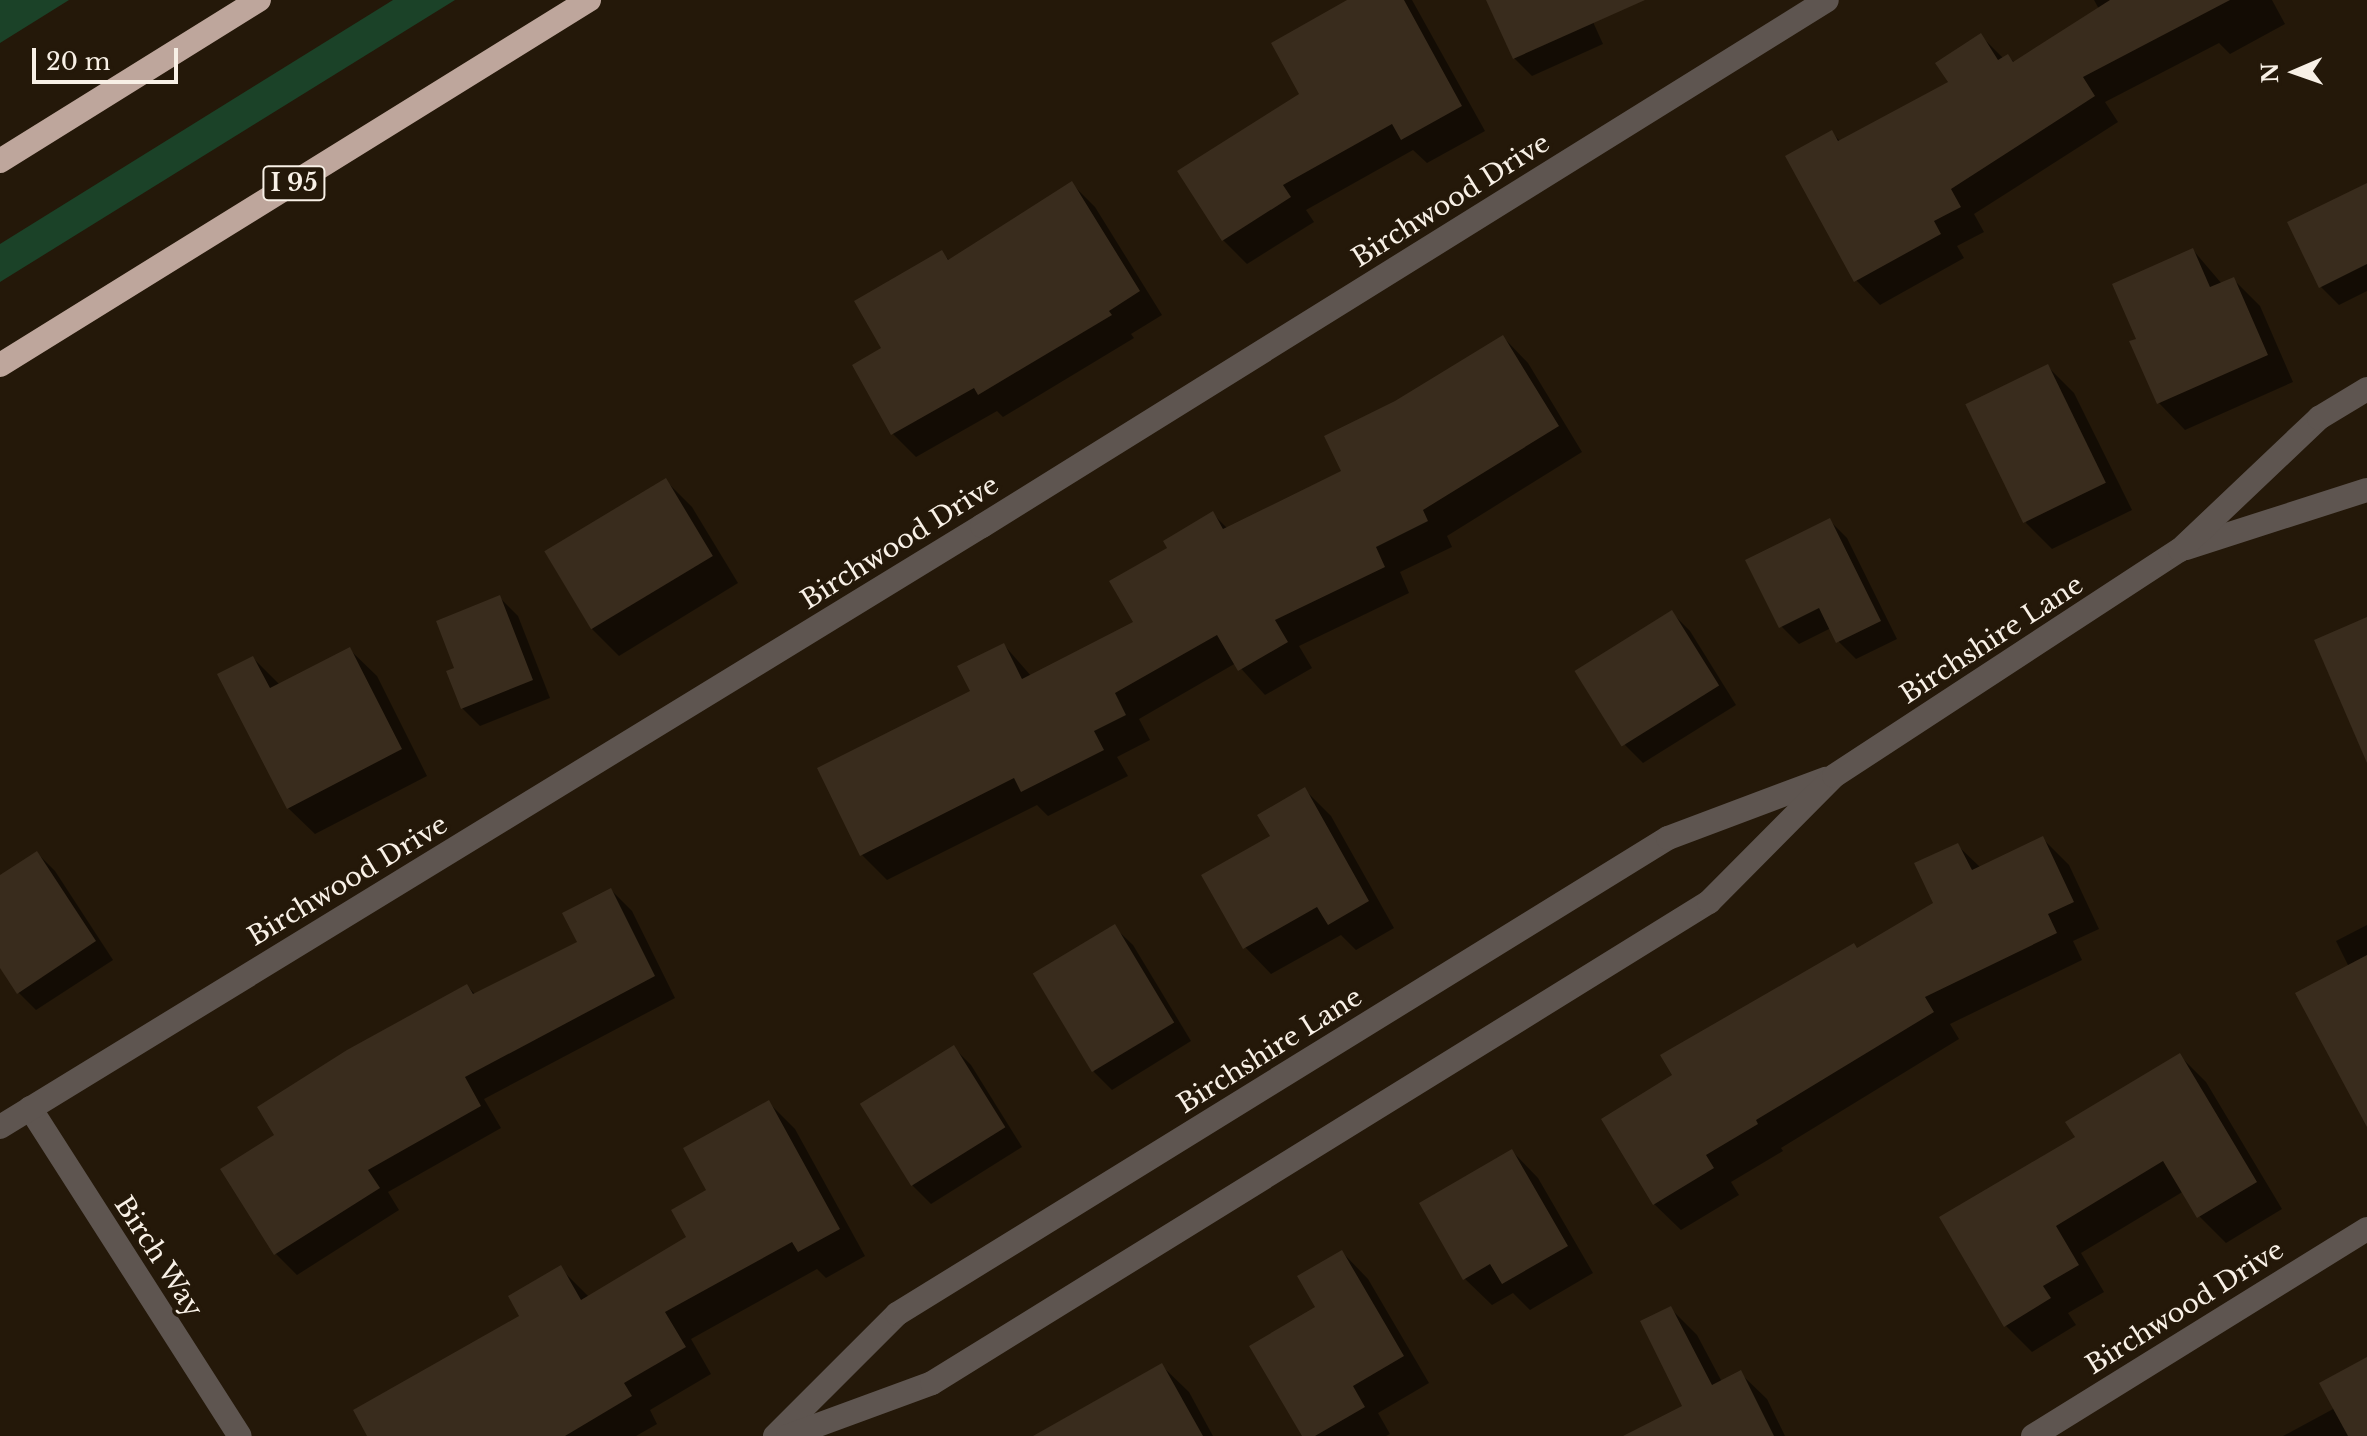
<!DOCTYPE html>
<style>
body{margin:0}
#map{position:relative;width:2367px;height:1436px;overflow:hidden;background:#241809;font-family:"Libre Baskerville",serif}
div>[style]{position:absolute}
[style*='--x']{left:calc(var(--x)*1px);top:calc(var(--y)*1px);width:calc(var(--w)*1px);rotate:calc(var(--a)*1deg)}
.green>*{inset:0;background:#1b4228}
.shadow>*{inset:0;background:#0007}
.building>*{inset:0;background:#392c1d;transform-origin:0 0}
.street>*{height:24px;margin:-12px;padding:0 12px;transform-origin:12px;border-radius:12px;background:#5e5550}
.highway>*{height:24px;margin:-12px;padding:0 12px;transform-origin:12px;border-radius:12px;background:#bea69c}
span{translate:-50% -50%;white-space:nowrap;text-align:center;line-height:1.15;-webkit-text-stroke:7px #241809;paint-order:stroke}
.shield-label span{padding:2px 6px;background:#241809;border:2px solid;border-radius:6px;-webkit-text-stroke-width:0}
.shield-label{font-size:24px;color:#f8f0e6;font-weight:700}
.street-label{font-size:26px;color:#f8f0e6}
.north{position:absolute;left:2255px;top:32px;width:80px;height:80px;-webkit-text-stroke:6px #241809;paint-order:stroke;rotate:268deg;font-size:22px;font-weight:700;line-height:32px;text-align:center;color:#f8f0e6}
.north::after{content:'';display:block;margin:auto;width:28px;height:36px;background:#f8f0e6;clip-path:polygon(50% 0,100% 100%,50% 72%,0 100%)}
.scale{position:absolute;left:32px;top:48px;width:146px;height:36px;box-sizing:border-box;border:4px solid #f8f0e6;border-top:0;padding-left:10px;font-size:24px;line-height:28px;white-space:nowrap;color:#f8f0e6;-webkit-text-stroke:6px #241809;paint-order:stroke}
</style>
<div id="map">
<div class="green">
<div style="clip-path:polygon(0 0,69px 0,0 43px)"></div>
<div style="clip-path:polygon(393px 0,455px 0,0 282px,0 244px)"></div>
</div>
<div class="shadow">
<div style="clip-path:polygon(1351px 0,1412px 0,1485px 131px,1427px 163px,1413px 150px,1306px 210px,1314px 222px,1247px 264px,1223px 240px)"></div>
<div style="clip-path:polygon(1488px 0,1583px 0,1603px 44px,1532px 76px,1514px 58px)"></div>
<div style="clip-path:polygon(2094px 0,2272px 0,2285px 24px,2230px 54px,2219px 43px,2105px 102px,2118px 122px,1974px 214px,1984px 232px,1957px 246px,1964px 258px,1880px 305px,1856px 280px,1832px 133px,1841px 142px,1950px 83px,1981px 36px,2004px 59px,2008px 56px,2015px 63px,2099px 9px)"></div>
<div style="clip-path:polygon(1072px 184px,1095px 207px,1162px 315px,1131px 334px,1134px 338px,1003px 417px,997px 411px,916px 457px,893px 434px,854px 365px,884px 349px,942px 253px,950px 261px)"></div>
<div style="clip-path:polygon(2367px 185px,2367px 291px,2339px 305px,2321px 287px)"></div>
<div style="clip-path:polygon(2193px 250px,2222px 284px,2233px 279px,2260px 306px,2293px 382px,2185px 430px,2159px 403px,2139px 340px)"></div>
<div style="clip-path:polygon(1503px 337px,1528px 363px,1582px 452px,1447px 536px,1452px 547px,1400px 572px,1409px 593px,1299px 646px,1312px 668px,1265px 695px,1236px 663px,1139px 719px,1150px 740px,1117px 757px,1128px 776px,1048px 816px,1037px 805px,887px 880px,862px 855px,819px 769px,973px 692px,1004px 645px,1032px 677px,1136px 623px,1170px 549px,1213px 514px,1228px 529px,1343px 472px,1396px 402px)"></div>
<div style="clip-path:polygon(2048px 367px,2074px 393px,2132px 510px,2052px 549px,2026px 523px)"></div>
<div style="clip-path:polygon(666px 481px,692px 507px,738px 583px,619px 656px,592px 629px)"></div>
<div style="clip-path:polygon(1829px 520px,1847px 538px,1897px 639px,1856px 659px,1838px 641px,1831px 628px,1799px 644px,1781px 626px)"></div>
<div style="clip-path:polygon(500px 598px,518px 616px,550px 698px,480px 726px,462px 708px,457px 669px)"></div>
<div style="clip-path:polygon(1672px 613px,1690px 631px,1736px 705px,1643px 763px,1625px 745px)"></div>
<div style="clip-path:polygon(350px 650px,377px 676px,427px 776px,315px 834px,288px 808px,253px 658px,280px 685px)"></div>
<div style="clip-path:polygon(1305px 790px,1331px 816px,1394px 928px,1356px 950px,1341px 935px,1271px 974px,1245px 947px,1272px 837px)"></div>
<div style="clip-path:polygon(2043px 839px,2069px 865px,2099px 929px,2073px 941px,2082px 960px,1950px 1024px,1959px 1039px,1781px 1148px,1783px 1151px,1731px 1182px,1739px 1195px,1681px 1230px,1654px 1204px,1675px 1076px,1858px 950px,1936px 903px,1957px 845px,1981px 868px)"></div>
<div style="clip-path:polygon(37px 853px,55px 871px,113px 960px,36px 1010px,18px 992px,0 964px,0 877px)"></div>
<div style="clip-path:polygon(611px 890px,632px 911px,675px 998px,484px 1099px,501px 1128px,388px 1192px,399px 1210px,297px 1275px,276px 1254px,223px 1170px,277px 1135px,467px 986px,476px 995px,579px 943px)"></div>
<div style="clip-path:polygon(2367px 925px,2367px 1104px,2349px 967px,2336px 941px)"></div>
<div style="clip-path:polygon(1114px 927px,1133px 945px,1191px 1041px,1112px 1090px,1094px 1072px)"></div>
<div style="clip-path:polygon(953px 1047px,971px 1065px,1022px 1147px,931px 1204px,913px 1186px,862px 1104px)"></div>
<div style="clip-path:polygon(2179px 1055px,2206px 1082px,2282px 1209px,2226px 1243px,2199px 1216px,2184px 1191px,2081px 1253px,2104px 1292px,2068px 1313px,2076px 1325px,2032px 1352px,2005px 1325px,2077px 1138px)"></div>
<div style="clip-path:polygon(768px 1102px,795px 1129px,865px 1256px,826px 1278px,817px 1269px,691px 1339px,711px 1374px,650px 1410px,657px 1424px,636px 1436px,370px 1436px,522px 1317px,560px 1268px,589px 1297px,689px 1238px,709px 1191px)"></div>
<div style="clip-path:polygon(1512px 1151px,1538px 1178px,1593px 1273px,1530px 1310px,1513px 1293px,1492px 1305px,1465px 1279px)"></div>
<div style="clip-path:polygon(1342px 1252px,1368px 1279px,1429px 1383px,1378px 1413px,1390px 1434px,1386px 1436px,1304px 1436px,1318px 1308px)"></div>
<div style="clip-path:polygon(1670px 1308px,1697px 1335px,1722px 1382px,1740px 1373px,1767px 1399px,1785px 1436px,1627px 1436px,1685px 1407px)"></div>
<div style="clip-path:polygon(2367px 1360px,2367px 1436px,2283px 1436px,2335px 1408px)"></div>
<div style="clip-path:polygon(1162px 1366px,1189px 1392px,1213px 1436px,1063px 1436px)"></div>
</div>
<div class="building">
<div style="clip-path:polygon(1347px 0,1404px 0,1462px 106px,1401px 140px,1392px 124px,1283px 185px,1291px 197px,1222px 241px,1177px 171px,1299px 94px,1271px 43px)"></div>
<div style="clip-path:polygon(1486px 0,1645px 0,1513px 59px)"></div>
<div style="clip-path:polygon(2110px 0,2230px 0,2083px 77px,2095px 96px,1951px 189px,1961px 207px,1934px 221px,1941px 234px,1854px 282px,1785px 156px,1832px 130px,1838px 141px,1948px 82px,1935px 63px,1981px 33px,1998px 60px,2008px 54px,2013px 62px)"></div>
<div style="clip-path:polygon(1072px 181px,1140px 291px,1109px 311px,1112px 315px,978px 395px,974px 388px,891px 435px,852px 365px,881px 348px,854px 301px,942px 250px,948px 260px)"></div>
<div style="clip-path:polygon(2367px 183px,2367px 264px,2319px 288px,2287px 222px)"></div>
<div style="clip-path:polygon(2193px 248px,2210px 287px,2234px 277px,2268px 355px,2157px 404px,2129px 341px,2136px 339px,2112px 284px)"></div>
<div style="clip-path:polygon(1503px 335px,1559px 426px,1423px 510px,1428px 521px,1376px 547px,1385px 567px,1275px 620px,1288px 642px,1238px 671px,1217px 635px,1115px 693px,1126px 715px,1094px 731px,1104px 750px,1021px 792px,1014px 778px,860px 856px,817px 768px,970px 691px,957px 666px,1004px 643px,1022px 679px,1133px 622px,1109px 581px,1167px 548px,1163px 541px,1213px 511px,1223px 529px,1341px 471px,1324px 436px,1395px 401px)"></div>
<div style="left:2048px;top:364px;width:132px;height:92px;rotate:64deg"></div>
<div style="left:666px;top:478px;width:91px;height:142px;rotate:59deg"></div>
<div style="clip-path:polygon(1830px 518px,1881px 621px,1836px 643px,1819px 608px,1779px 628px,1745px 560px)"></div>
<div style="clip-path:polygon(500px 595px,533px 680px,461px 709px,446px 671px,454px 668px,436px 621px)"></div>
<div style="left:1672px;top:610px;width:89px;height:115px;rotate:58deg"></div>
<div style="clip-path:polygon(2367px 617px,2367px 763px,2314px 640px)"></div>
<div style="clip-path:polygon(350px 647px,402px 749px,287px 809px,217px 674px,253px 656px,270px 688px)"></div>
<div style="clip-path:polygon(1305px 787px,1369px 901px,1328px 925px,1317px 907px,1243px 949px,1201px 875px,1270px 836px,1257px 815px)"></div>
<div style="clip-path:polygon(2043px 836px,2074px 902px,2048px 914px,2057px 933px,1925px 997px,1934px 1012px,1756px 1120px,1758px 1124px,1706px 1155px,1714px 1168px,1653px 1205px,1601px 1119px,1672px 1075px,1660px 1055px,1854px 943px,1857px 948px,1933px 903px,1914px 863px,1958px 843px,1972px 870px)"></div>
<div style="clip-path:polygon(37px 851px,96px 941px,17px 994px,0 968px,0 875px)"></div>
<div style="clip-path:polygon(611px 888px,655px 976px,465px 1077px,481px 1106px,368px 1170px,380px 1188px,274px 1255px,220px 1169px,274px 1135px,257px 1107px,347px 1050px,467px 984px,473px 994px,577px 942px,562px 913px)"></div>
<div style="left:1115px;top:924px;width:115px;height:96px;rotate:59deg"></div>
<div style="clip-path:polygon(2367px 955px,2367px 1127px,2295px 993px)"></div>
<div style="left:954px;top:1045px;width:97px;height:111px;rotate:58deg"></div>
<div style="clip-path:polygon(2180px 1053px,2257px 1182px,2197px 1218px,2163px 1161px,2056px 1226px,2079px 1265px,2043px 1286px,2051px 1298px,2004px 1327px,1939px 1217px,2075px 1137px,2065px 1122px)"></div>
<div style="clip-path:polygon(769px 1100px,840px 1229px,798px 1252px,792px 1242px,665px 1312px,686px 1347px,624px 1383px,632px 1396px,565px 1436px,367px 1436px,353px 1410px,519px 1316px,508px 1296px,561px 1265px,581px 1300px,686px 1237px,671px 1210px,706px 1190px,683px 1148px)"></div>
<div style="clip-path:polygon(1512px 1149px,1568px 1246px,1502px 1284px,1490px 1264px,1463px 1280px,1419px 1203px)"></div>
<div style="clip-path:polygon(1342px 1250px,1404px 1356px,1353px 1386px,1365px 1407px,1315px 1436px,1302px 1436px,1249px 1346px,1315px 1307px,1297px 1276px)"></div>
<div style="clip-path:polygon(1671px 1306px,1712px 1385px,1741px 1370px,1774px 1436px,1623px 1436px,1682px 1406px,1640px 1321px)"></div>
<div style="clip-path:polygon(2367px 1357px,2367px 1436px,2348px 1436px,2319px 1383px)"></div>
<div style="clip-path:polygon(1162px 1363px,1203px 1436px,1033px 1436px)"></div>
</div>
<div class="street">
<div style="--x:2186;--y:548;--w:190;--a:-17.8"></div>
<div style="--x:30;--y:1108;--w:389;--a:57.4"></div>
<div style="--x:0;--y:1127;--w:1151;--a:-31.47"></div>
<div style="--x:982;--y:526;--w:995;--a:-31.9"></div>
<div style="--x:775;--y:1436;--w:173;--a:-45"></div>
<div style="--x:897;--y:1314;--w:906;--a:-31.69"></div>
<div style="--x:1668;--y:838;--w:168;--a:-20.6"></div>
<div style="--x:788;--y:1436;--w:153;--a:-20.2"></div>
<div style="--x:932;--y:1383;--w:914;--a:-31.76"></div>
<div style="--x:1709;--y:902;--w:177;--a:-45.2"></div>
<div style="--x:1834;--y:776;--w:413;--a:-33.2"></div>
<div style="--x:2180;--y:550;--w:192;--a:-43.5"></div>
<div style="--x:2319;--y:418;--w:56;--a:-31.1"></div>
<div style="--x:2033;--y:1436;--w:393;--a:-31.8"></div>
</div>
<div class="highway">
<div style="--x:0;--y:161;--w:305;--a:-31.9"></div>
<div style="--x:0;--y:365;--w:693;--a:-31.79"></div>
</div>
<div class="shield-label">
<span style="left:294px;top:183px">I 95</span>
</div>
<div class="street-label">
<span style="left:1451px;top:201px;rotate:-32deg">Birchwood Drive</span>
<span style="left:900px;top:543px;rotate:-32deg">Birchwood Drive</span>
<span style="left:1992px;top:640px;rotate:-33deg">Birchshire Lane</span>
<span style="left:348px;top:881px;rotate:-31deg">Birchwood Drive</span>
<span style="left:1270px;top:1051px;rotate:-32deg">Birchshire Lane</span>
<span style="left:158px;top:1257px;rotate:57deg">Birch Way</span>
<span style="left:2185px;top:1308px;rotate:-32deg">Birchwood Drive</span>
</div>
<div class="north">N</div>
<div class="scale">20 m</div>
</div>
